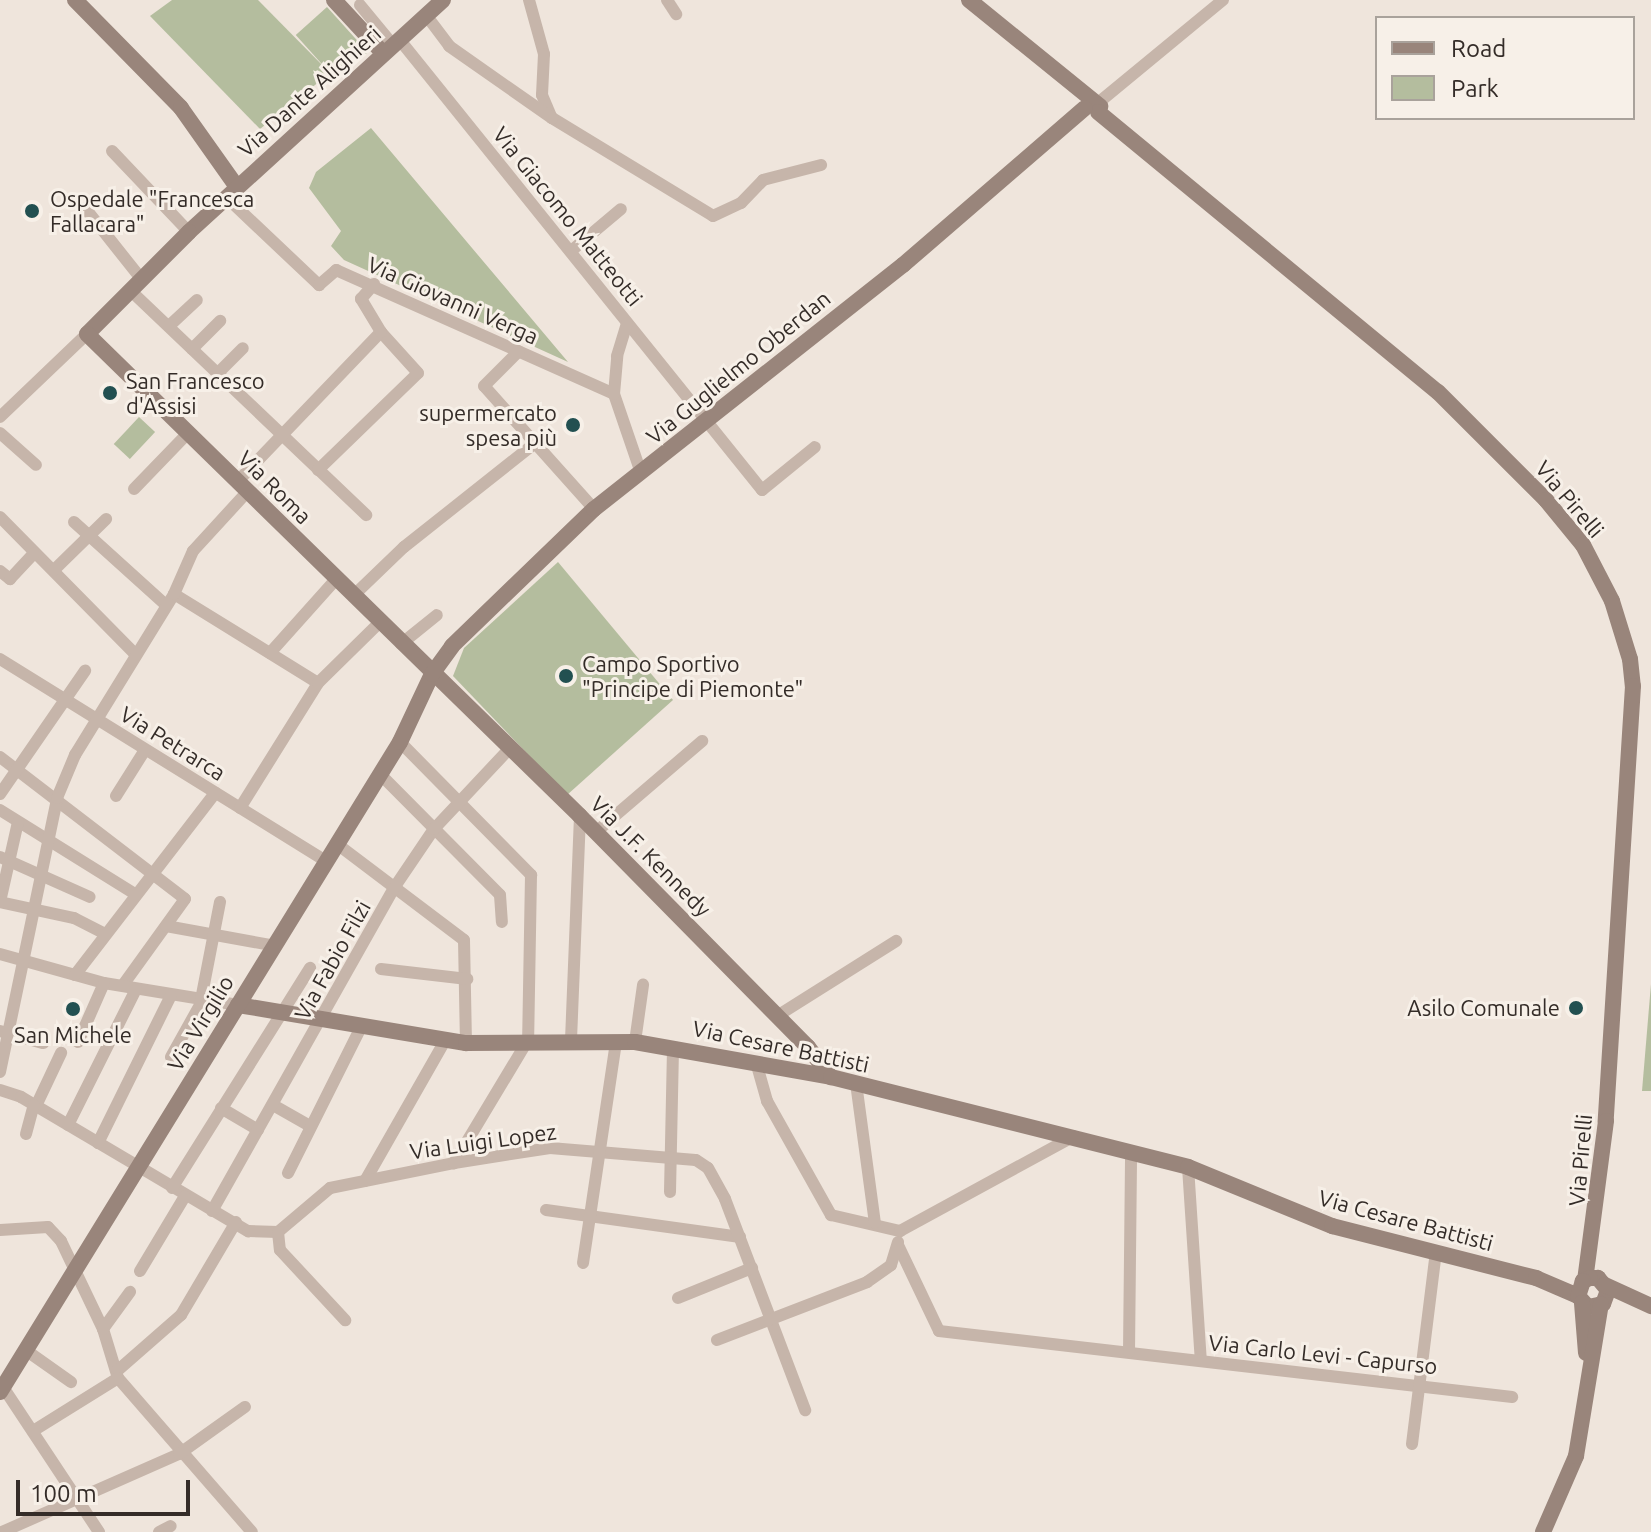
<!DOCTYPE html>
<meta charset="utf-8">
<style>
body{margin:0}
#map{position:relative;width:1651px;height:1532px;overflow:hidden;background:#efe5dc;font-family:Ubuntu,sans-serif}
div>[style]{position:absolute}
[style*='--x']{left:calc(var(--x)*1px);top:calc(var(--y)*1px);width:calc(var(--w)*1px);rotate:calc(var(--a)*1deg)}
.green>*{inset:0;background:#b4bd9e;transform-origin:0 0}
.street>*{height:12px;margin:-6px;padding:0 6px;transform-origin:6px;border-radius:6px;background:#c6b5aa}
.secondary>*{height:16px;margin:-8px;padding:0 8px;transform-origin:8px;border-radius:8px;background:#99857b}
.dots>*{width:22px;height:22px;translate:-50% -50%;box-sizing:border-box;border:4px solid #f7f0e8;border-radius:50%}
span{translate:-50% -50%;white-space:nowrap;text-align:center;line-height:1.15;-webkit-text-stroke:6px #f7f0e8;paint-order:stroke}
.street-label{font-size:22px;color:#342c28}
.poi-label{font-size:22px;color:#342c28}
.left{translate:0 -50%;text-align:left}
.right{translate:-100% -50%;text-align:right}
.legend{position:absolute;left:1375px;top:16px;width:260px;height:104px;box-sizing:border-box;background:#f7f0e8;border:2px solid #a9a29b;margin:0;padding:10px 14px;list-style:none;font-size:24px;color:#342c28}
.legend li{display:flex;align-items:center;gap:16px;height:40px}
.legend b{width:40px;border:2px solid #a9a29b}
.scale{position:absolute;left:16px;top:1480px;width:174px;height:36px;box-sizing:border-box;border:4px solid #342c28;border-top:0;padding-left:10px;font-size:24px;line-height:28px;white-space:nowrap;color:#342c28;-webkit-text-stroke:6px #f7f0e8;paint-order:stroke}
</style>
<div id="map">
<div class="green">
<div style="clip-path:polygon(172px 0,258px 0,330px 73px,260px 129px,150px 16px)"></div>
<div style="left:327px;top:7px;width:61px;height:42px;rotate:48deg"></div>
<div style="clip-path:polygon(371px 128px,568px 362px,344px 260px,331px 246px,341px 231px,309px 188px,316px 172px)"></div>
<div style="left:139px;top:417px;width:22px;height:37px;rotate:43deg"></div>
<div style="clip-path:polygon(558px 562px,673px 700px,567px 795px,453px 676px,464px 648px)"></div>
<div style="clip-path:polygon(1651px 984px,1651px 1091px,1642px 1091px)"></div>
</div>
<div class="street">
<div style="--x:529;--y:0;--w:56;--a:74.5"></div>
<div style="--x:544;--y:54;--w:41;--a:92.8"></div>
<div style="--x:542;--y:95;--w:25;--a:67"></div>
<div style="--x:552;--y:118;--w:188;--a:31.3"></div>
<div style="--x:713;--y:216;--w:31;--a:-25"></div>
<div style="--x:741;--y:203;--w:32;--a:-46"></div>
<div style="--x:763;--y:180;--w:60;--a:-14.5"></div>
<div style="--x:667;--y:0;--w:17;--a:57"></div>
<div style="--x:360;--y:5;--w:52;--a:50.5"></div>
<div style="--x:426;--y:15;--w:39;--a:53"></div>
<div style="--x:449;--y:46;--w:126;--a:35"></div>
<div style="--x:399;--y:39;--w:579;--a:51.17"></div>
<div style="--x:762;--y:490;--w:68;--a:-39.1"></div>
<div style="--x:1098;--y:103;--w:162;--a:-39.5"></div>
<div style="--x:112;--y:151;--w:112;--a:46.5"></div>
<div style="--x:227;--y:198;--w:127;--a:43.4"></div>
<div style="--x:319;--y:285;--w:23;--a:-41"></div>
<div style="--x:336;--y:270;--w:304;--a:24"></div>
<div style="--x:614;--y:394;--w:83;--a:71.1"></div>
<div style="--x:85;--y:208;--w:92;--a:51.6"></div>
<div style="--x:571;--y:251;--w:65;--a:-40"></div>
<div style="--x:131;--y:291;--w:325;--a:43.6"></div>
<div style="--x:169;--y:326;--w:38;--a:-43"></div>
<div style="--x:192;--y:349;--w:40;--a:-45"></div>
<div style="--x:218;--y:373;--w:35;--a:-45"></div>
<div style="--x:614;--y:394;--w:38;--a:-85"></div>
<div style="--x:617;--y:356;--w:34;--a:-73"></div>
<div style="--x:0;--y:417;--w:120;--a:-43.7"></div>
<div style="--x:0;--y:433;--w:48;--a:41.6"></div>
<div style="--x:535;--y:443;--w:89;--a:48.2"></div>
<div style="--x:318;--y:470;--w:139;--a:-44.1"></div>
<div style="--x:418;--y:373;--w:55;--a:-132.1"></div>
<div style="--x:237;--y:482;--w:208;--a:-46.2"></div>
<div style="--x:381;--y:332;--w:39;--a:-121"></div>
<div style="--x:361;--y:299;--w:20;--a:-49"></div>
<div style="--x:134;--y:489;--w:79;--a:-46"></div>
<div style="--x:0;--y:517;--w:192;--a:45.4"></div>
<div style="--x:74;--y:522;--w:124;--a:42.1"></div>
<div style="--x:54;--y:570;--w:73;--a:-44.4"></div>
<div style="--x:0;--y:571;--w:13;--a:39"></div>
<div style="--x:10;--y:579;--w:35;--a:-47"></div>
<div style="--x:174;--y:594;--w:169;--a:31.7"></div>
<div style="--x:353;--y:596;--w:71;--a:-43.9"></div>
<div style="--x:404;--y:547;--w:167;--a:-38.4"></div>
<div style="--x:535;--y:443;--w:76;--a:-131.8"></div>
<div style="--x:484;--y:386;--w:49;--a:-45"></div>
<div style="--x:401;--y:644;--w:46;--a:-38.9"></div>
<div style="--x:270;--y:653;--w:101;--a:-48.2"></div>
<div style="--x:0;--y:659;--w:384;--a:31.8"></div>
<div style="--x:400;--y:742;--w:187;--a:45.4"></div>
<div style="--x:531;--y:875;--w:165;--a:91"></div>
<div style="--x:528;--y:1040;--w:144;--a:121"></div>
<div style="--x:0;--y:757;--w:233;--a:37.5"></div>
<div style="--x:185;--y:899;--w:106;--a:125.8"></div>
<div style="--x:380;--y:774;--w:170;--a:45.2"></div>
<div style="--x:500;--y:895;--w:27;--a:86"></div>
<div style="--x:0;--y:794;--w:150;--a:-55.4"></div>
<div style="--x:116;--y:796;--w:54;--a:-57.8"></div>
<div style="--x:240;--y:808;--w:147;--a:-58"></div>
<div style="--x:318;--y:683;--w:87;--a:-44.5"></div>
<div style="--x:0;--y:810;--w:159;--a:31.9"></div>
<div style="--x:18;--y:822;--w:82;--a:102.7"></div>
<div style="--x:0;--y:902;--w:76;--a:12.2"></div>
<div style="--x:74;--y:918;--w:33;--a:27"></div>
<div style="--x:596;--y:832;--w:140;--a:-40.6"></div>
<div style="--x:337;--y:844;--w:159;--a:37.1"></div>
<div style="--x:464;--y:940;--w:103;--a:88.9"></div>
<div style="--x:0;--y:857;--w:98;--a:24"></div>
<div style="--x:166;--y:926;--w:107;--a:10.3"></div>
<div style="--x:0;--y:954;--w:108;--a:15.6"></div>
<div style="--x:104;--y:983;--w:136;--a:9.3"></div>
<div style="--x:381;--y:969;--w:87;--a:6.6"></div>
<div style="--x:75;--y:975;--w:230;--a:-52.4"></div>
<div style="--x:777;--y:1016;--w:141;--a:-32.2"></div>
<div style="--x:0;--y:1031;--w:45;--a:15.6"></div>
<div style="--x:571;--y:1040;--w:224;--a:-87.7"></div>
<div style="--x:78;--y:1042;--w:64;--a:-66.2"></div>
<div style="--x:635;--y:1042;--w:58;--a:-82"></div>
<div style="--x:171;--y:1057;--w:60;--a:-60.9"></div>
<div style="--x:200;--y:1005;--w:105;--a:-79"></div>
<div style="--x:756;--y:1062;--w:41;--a:74.2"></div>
<div style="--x:767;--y:1101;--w:131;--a:60.7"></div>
<div style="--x:831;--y:1215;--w:71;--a:13.1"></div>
<div style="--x:0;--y:1072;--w:280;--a:-78.2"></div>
<div style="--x:57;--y:798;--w:47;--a:-67.3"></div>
<div style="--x:75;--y:755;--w:189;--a:-58.4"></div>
<div style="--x:174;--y:594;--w:47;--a:-66.2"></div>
<div style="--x:193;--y:551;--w:80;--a:-47.5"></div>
<div style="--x:856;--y:1083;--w:141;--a:82.3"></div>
<div style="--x:0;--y:1090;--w:22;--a:18"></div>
<div style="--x:21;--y:1097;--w:264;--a:30.6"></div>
<div style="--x:248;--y:1231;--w:30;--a:2"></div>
<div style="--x:273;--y:1105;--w:43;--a:29.6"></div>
<div style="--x:36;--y:1106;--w:59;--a:-64.7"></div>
<div style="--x:221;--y:1108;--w:43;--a:30.7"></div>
<div style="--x:68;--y:1125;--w:152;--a:-63.4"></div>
<div style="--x:26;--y:1134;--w:30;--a:-75"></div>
<div style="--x:98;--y:1143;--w:165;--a:-63.7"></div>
<div style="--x:1188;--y:1167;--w:194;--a:86.2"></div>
<div style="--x:288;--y:1173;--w:161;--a:-63.4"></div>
<div style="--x:365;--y:1181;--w:161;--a:-60.3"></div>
<div style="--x:172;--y:1188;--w:260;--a:-57.9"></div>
<div style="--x:670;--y:1192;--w:145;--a:-88.8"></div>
<div style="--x:546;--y:1210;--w:196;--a:7.9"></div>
<div style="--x:212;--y:1211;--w:371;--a:-60.6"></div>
<div style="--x:394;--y:888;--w:71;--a:-55.9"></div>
<div style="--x:434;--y:829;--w:112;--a:-46.8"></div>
<div style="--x:0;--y:1230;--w:48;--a:-3.6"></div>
<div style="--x:48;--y:1227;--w:19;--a:47"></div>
<div style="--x:61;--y:1241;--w:98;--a:64.5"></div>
<div style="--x:103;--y:1329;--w:51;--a:73"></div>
<div style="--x:118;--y:1378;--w:204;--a:49"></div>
<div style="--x:900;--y:1231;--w:198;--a:-28.6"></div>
<div style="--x:278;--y:1232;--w:68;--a:-40.2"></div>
<div style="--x:330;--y:1188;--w:126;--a:-11.4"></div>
<div style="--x:454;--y:1163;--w:97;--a:-8.9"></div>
<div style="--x:550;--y:1148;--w:146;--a:4.7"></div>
<div style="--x:696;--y:1160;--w:14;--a:34"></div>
<div style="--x:708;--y:1168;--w:35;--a:61"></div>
<div style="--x:725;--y:1199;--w:226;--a:69.2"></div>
<div style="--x:278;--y:1232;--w:18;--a:84"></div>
<div style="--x:280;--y:1250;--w:96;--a:47.1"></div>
<div style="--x:898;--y:1245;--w:95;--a:64.5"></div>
<div style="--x:939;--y:1331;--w:577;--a:6.57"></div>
<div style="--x:583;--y:1263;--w:224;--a:-81.5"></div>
<div style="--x:140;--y:1271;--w:87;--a:-59"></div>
<div style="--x:678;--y:1298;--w:80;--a:-22.1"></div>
<div style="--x:103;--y:1329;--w:46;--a:-53.9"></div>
<div style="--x:717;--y:1340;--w:161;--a:-21.1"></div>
<div style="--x:867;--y:1282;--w:29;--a:-35"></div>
<div style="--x:891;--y:1265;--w:24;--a:-73"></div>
<div style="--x:27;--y:1351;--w:54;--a:35.2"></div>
<div style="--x:1129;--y:1352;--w:200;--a:-89.4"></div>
<div style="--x:117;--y:1371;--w:85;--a:-41.2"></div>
<div style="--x:181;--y:1315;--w:108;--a:-59.4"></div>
<div style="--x:3;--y:1387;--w:174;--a:56.5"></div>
<div style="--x:33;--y:1431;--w:100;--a:-31.9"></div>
<div style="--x:1412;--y:1444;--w:193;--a:-82.9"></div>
<div style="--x:2;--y:1532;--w:193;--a:-23.8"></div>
<div style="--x:179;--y:1454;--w:81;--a:-35.5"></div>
<div style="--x:159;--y:1532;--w:13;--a:-27"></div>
</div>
<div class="secondary">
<div style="--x:75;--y:0;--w:151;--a:45.5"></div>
<div style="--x:181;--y:108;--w:97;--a:54.7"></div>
<div style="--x:334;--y:0;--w:72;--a:47.2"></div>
<div style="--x:443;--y:0;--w:344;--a:137.6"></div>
<div style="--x:189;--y:232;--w:144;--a:135"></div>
<div style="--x:87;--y:334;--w:689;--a:44.35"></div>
<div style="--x:580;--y:816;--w:325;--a:45.4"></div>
<div style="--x:808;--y:1047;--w:38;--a:53"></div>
<div style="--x:969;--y:0;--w:169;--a:39"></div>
<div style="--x:1098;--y:112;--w:440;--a:39.5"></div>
<div style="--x:1438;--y:392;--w:153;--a:45"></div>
<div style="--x:1546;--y:500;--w:58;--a:50.6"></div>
<div style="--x:1583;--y:545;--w:63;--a:62.6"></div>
<div style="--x:1612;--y:601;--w:61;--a:72.8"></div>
<div style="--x:1630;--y:659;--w:27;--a:84"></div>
<div style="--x:1633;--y:686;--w:436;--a:93.6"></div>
<div style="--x:1606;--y:1121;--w:160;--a:97.5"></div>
<div style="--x:238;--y:1005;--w:231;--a:9.5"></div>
<div style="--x:466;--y:1043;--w:169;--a:-0.3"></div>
<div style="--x:635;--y:1042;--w:199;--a:10.1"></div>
<div style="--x:831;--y:1077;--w:368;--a:14.1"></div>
<div style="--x:1188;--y:1167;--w:156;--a:22.3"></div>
<div style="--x:1332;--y:1226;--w:211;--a:14.3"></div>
<div style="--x:1536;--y:1278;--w:46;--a:23.2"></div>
<div style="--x:1578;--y:1296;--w:15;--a:48"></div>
<div style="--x:1588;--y:1307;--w:15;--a:-11"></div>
<div style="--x:1603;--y:1304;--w:15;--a:-70"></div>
<div style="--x:1608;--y:1290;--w:16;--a:-130"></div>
<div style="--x:1598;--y:1278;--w:8;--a:180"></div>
<div style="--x:1590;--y:1278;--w:8;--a:157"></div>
<div style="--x:1583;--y:1281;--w:16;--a:108"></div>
<div style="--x:1605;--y:1285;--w:51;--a:24.5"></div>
<div style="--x:1582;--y:1303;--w:50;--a:85.4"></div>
<div style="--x:0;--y:1392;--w:763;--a:-58.39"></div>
<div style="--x:400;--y:742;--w:75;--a:-64.8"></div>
<div style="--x:432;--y:674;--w:34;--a:-54"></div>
<div style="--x:452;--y:646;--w:197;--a:-44"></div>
<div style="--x:594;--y:509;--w:394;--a:-38.3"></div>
<div style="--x:903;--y:265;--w:240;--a:-40.8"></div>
<div style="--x:1543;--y:1532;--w:83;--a:-66.5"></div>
<div style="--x:1576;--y:1456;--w:154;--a:-80.7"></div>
</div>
<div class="dots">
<div style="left:32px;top:211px;background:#225051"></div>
<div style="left:110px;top:393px;background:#225051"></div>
<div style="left:573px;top:425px;background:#225051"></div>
<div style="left:566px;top:676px;background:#225051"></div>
<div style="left:1576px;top:1008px;background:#225051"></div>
<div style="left:73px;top:1009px;background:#225051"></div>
</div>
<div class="street-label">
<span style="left:309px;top:91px;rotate:-42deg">Via Dante Alighieri</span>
<span style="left:568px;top:216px;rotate:51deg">Via Giacomo Matteotti</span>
<span style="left:453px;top:300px;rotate:24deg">Via Giovanni Verga</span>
<span style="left:738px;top:367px;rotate:-39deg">Via Guglielmo Oberdan</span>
<span style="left:275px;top:487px;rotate:45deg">Via Roma</span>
<span style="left:1570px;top:499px;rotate:50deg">Via Pirelli</span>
<span style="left:173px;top:743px;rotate:32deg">Via Petrarca</span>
<span style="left:651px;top:856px;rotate:45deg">Via J.F. Kennedy</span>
<span style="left:332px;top:960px;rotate:-61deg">Via Fabio Filzi</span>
<span style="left:200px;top:1023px;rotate:-59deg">Via Virgilio</span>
<span style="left:781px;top:1046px;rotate:12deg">Via Cesare Battisti</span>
<span style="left:483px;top:1141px;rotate:-8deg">Via Luigi Lopez</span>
<span style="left:1580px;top:1160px;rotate:-85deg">Via Pirelli</span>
<span style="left:1406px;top:1220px;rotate:15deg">Via Cesare Battisti</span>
<span style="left:1323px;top:1354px;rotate:6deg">Via Carlo Levi - Capurso</span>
</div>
<div class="poi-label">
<span class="left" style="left:50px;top:211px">Ospedale "Francesca<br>Fallacara"</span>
<span class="left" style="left:126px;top:393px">San Francesco<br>d'Assisi</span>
<span class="right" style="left:557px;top:425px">supermercato<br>spesa più</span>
<span class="left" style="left:582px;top:676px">Campo Sportivo<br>"Principe di Piemonte"</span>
<span class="right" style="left:1560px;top:1008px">Asilo Comunale</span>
<span style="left:73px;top:1035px">San Michele</span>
</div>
<ul class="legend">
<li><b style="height:10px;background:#99857b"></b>Road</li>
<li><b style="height:22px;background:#b4bd9e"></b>Park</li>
</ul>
<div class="scale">100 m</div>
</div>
